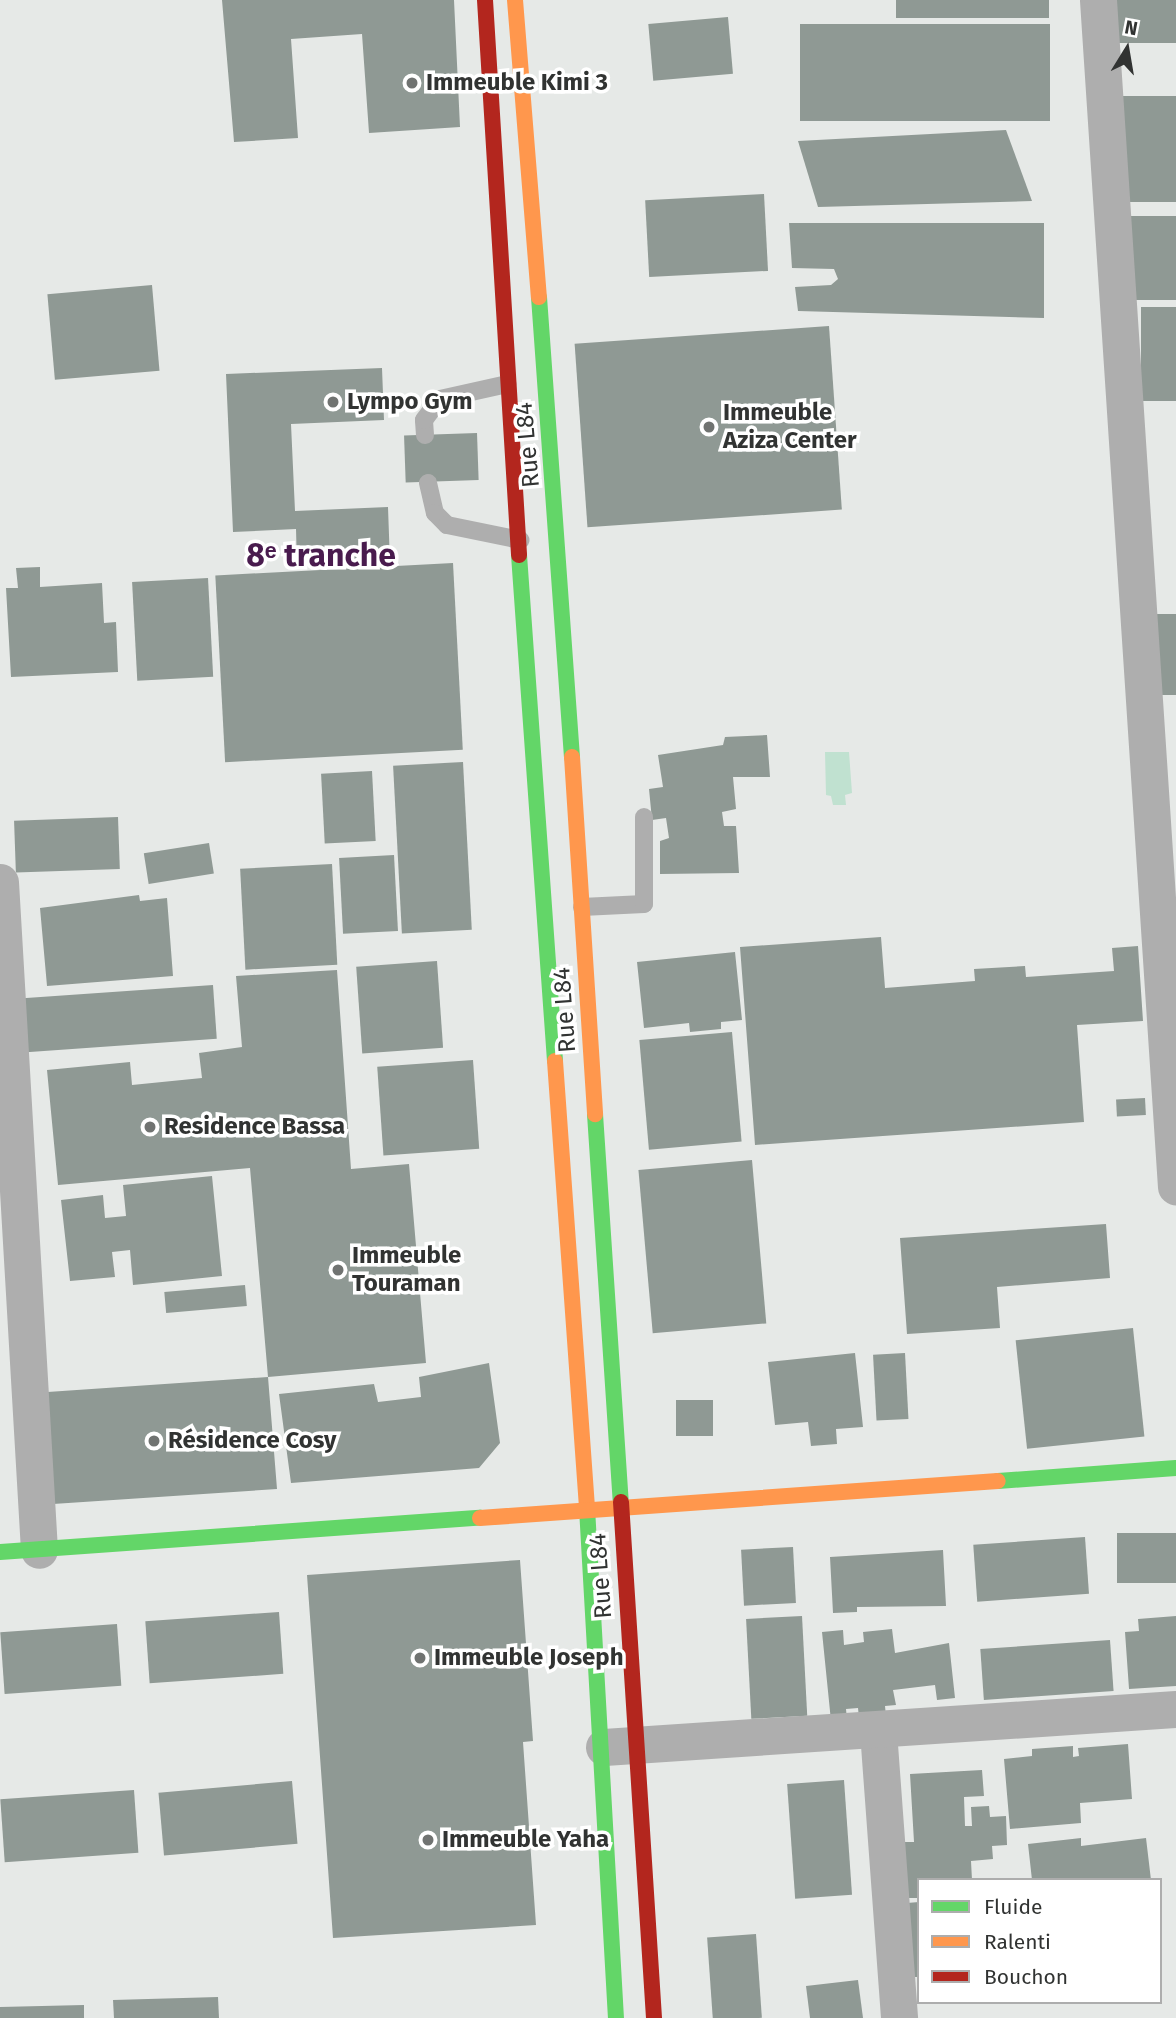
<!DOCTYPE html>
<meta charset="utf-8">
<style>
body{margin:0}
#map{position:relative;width:1176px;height:2018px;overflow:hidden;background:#e6e9e7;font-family:"Fira Sans",sans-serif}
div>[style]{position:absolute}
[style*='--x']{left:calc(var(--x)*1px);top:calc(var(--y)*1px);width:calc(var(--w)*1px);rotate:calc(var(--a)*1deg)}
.water>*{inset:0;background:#c0e1d0}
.building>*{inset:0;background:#8f9994;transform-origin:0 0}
.lane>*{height:18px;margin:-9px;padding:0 9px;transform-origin:9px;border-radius:9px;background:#aeaeae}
.street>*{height:37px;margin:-18.5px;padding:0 18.5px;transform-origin:18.5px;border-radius:18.5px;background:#aeaeae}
.fast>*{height:16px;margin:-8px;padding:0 8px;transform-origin:8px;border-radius:8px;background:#63d668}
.slow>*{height:16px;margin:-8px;padding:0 8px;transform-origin:8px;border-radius:8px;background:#ff974d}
.jam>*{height:16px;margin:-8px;padding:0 8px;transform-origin:8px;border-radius:8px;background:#b3261e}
.dots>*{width:19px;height:19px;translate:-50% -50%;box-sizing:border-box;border:4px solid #fff;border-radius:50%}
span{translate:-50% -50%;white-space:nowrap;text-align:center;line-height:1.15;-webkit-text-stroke:7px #fff;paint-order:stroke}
.poi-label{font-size:24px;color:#313332;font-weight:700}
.left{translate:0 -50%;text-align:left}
.street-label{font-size:24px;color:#313332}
.district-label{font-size:32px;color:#491b4e;font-weight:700}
.legend{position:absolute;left:917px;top:1878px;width:245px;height:126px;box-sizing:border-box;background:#fff;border:2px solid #adadad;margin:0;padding:9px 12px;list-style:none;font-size:21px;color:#313332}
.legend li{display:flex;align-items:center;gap:14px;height:35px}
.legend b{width:35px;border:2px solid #adadad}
.north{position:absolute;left:1092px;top:14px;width:70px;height:70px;-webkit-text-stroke:5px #fff;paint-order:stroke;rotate:11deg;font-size:19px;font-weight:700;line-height:28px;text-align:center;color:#313332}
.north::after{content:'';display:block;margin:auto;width:24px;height:32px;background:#313332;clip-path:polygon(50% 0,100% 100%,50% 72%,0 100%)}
</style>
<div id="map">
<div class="water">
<div style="clip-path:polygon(849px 752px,852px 793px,845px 795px,846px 805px,833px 805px,831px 796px,826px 795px,825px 752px)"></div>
</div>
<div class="building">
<div style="clip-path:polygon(222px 0,454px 0,460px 127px,369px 133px,362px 34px,291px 39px,298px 138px,234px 142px)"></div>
<div style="left:896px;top:0;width:153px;height:18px"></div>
<div style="left:1113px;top:0;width:63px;height:43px"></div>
<div style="left:728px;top:17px;width:57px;height:80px;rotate:85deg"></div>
<div style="left:800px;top:24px;width:250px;height:97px"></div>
<div style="left:1176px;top:96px;width:106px;height:59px;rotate:90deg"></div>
<div style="clip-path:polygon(1006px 130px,1032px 201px,818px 207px,798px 141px)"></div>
<div style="left:764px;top:194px;width:77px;height:119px;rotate:87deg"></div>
<div style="left:1119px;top:216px;width:57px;height:84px"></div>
<div style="clip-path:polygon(789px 223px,1044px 223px,1044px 318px,798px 311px,795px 287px,831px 285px,838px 279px,834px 269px,792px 268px)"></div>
<div style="left:152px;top:285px;width:86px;height:105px;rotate:85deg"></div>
<div style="left:1176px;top:307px;width:94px;height:35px;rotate:90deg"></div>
<div style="left:829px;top:326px;width:184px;height:255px;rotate:86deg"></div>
<div style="clip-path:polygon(382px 368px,384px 420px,291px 424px,295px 511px,388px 507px,390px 563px,297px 566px,296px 529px,233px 532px,226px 374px)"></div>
<div style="left:477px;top:433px;width:47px;height:73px;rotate:88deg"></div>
<div style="left:453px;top:563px;width:187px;height:238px;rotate:87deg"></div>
<div style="clip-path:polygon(40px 567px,40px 587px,102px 583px,104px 623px,116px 622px,118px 672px,11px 677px,6px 588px,18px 588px,16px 568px)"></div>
<div style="left:208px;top:578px;width:99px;height:76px;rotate:87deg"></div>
<div style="left:1176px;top:614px;width:81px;height:30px;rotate:90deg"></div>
<div style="clip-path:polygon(767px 735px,770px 777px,733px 777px,736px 809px,722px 812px,724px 826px,736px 826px,739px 873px,660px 874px,660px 841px,669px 838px,666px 818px,652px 820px,649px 789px,663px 787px,658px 755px,723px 745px,725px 737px)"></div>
<div style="left:463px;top:762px;width:168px;height:70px;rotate:87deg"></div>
<div style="left:372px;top:771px;width:70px;height:51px;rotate:87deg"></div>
<div style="left:118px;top:817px;width:52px;height:104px;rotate:88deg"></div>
<div style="left:209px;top:843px;width:31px;height:66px;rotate:81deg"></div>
<div style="left:394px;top:855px;width:76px;height:55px;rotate:87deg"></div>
<div style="left:332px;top:864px;width:101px;height:92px;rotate:87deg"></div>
<div style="clip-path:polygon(139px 895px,140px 901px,167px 898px,173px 976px,47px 986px,40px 908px)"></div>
<div style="clip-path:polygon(881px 937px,885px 988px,975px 981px,974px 969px,1025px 966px,1026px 977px,1114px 971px,1112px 948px,1138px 946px,1143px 1021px,1077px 1025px,1084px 1122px,755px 1145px,740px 947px)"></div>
<div style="clip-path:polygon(735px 952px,742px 1020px,721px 1022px,721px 1029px,690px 1032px,689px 1023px,644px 1028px,637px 962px)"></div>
<div style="left:437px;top:961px;width:87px;height:81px;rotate:86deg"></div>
<div style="clip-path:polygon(337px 970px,351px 1169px,409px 1164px,426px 1363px,268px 1377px,277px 1489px,38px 1505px,33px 1393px,268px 1377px,250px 1168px,58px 1185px,47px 1070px,130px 1062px,132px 1085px,202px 1078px,199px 1053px,242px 1047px,236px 976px)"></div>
<div style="left:213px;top:985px;width:54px;height:198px;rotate:86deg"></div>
<div style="left:732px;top:1032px;width:110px;height:93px;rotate:85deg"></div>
<div style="left:473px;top:1060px;width:89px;height:96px;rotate:86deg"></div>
<div style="left:1145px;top:1098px;width:17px;height:29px;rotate:87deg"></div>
<div style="left:752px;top:1160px;width:164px;height:114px;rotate:85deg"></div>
<div style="clip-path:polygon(212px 1176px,222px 1276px,133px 1285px,130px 1250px,112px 1252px,115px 1277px,70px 1281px,61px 1200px,103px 1195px,105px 1218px,126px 1216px,123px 1185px)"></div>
<div style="clip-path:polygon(1106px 1224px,1110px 1278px,997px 1287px,1000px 1328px,907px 1334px,900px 1238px)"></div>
<div style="left:245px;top:1285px;width:21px;height:81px;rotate:85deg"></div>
<div style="left:1133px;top:1328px;width:109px;height:118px;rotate:84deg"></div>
<div style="clip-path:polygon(855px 1353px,863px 1427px,836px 1429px,837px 1444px,811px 1446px,808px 1422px,775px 1425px,768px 1362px)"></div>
<div style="left:905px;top:1353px;width:66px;height:32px;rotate:87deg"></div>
<div style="clip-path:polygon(489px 1363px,500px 1443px,479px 1468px,291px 1483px,279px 1394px,374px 1384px,378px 1402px,421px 1397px,419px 1377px)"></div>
<div style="left:676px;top:1400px;width:37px;height:36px"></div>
<div style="left:1176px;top:1533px;width:50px;height:59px;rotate:90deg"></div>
<div style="left:1085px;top:1537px;width:57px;height:112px;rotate:86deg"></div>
<div style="left:793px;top:1547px;width:56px;height:52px;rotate:87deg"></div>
<div style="clip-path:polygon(943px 1550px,946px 1606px,857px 1607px,857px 1612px,833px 1613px,830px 1557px)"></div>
<div style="clip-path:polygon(520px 1560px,533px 1741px,523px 1742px,536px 1925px,333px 1938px,307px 1575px)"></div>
<div style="left:279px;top:1612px;width:62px;height:134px;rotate:86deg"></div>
<div style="left:802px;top:1616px;width:100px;height:56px;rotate:87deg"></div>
<div style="clip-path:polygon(1176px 1616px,1176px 1686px,1129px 1689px,1125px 1632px,1139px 1631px,1138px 1619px)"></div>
<div style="left:117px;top:1624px;width:62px;height:117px;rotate:86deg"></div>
<div style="clip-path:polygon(892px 1629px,895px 1653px,949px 1643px,955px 1698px,937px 1700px,935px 1685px,893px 1690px,896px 1705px,885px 1706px,886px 1716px,859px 1718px,858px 1708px,846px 1709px,847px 1720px,831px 1721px,822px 1632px,843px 1630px,844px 1645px,864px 1642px,863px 1632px)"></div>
<div style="left:1110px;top:1640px;width:51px;height:130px;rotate:86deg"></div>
<div style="clip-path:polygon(1128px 1744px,1132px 1799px,1080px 1803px,1081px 1823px,1010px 1829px,1004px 1759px,1032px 1756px,1032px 1749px,1073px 1746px,1073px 1757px,1079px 1756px,1078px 1748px)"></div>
<div style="clip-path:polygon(982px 1770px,984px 1796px,964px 1797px,965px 1826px,972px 1826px,971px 1807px,989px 1806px,990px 1817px,1006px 1816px,1007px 1845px,992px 1846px,993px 1859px,971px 1861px,972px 1880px,919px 1880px,919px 1898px,905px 1898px,902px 1842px,914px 1842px,910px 1774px)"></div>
<div style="left:844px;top:1780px;width:115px;height:57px;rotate:86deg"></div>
<div style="left:292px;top:1781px;width:63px;height:134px;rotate:85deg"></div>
<div style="left:134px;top:1790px;width:63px;height:134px;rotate:86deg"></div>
<div style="clip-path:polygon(1081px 1838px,1081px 1846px,1146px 1838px,1151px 1880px,1032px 1880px,1028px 1844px)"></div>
<div style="clip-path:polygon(919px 1902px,919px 1977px,913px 1977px,907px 1903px)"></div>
<div style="left:756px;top:1934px;width:84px;height:49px;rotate:86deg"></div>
<div style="clip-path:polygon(858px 1980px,863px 2018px,810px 2018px,806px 1986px)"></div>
<div style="clip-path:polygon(218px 1997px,219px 2018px,114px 2018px,113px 2000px)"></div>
<div style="clip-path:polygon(84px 2005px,84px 2018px,0 2018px,0 2007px)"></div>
</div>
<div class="lane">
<div style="--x:425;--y:435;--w:15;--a:-94"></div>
<div style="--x:424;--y:420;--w:26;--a:-53"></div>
<div style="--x:440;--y:399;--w:69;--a:-12.6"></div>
<div style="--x:428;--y:483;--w:31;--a:77"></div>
<div style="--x:435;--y:513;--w:17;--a:45"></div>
<div style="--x:447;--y:525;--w:75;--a:11.6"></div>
<div style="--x:582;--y:907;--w:62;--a:-2.8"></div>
<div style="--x:644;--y:904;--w:87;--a:-90"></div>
</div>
<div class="street">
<div style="--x:1098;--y:0;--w:1189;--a:86.24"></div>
<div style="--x:0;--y:882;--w:669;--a:86.66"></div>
<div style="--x:878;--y:1731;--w:288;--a:85.8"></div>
<div style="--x:604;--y:1747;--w:573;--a:-3.8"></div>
</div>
<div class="fast">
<div style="--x:539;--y:297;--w:461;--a:85.9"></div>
<div style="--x:519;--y:555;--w:507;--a:85.93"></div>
<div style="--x:595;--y:1114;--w:389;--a:86.2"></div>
<div style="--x:998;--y:1481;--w:178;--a:-4.2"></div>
<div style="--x:587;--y:1508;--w:511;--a:86.75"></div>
<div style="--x:0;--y:1552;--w:481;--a:-4.1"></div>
</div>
<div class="slow">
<div style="--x:515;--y:0;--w:298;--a:85.4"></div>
<div style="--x:572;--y:757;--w:358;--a:86.3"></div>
<div style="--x:555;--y:1061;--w:448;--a:85.9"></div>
<div style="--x:480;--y:1518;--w:519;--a:-4.09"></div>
</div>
<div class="jam">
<div style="--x:485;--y:0;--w:556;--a:86.49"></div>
<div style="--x:621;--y:1502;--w:517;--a:86.34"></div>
</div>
<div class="dots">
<div style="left:412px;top:83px;background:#707371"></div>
<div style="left:333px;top:402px;background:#707371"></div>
<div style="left:709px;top:427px;background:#707371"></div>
<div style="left:150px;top:1127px;background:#707371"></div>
<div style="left:338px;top:1270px;background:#707371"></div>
<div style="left:154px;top:1441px;background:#707371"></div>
<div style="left:420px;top:1658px;background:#707371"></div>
<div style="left:428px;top:1840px;background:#707371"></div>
</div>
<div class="poi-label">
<span class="left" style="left:426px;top:83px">Immeuble Kimi 3</span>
<span class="left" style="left:347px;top:402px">Lympo Gym</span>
<span class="left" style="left:723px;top:427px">Immeuble<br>Aziza Center</span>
<span class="left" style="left:164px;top:1127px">Residence Bassa</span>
<span class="left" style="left:352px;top:1270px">Immeuble<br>Touraman</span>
<span class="left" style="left:168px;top:1441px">Résidence Cosy</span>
<span class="left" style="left:434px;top:1658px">Immeuble Joseph</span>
<span class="left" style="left:442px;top:1840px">Immeuble Yaha</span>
</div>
<div class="street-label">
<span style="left:528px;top:445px;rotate:-95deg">Rue L84</span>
<span style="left:565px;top:1010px;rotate:-94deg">Rue L84</span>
<span style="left:601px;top:1576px;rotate:-94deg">Rue L84</span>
</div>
<div class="district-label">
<span style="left:321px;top:555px">8ᵉ tranche</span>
</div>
<ul class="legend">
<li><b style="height:9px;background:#63d668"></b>Fluide</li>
<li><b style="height:9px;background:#ff974d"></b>Ralenti</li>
<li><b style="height:9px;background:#b3261e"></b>Bouchon</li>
</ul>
<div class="north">N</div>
</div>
